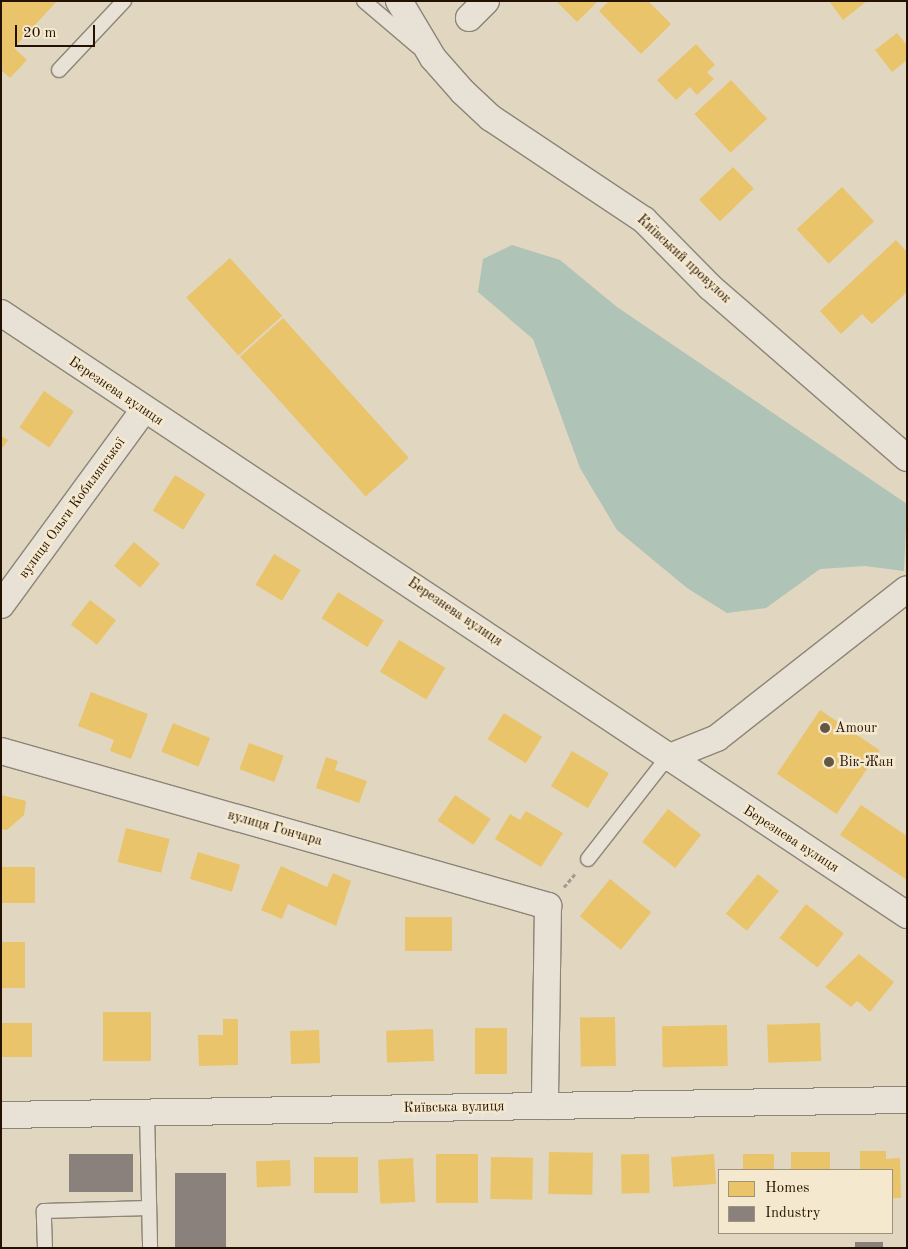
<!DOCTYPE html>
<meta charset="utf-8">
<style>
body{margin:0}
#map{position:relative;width:908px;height:1249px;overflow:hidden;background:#e1d6c0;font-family:"Old Standard TT",serif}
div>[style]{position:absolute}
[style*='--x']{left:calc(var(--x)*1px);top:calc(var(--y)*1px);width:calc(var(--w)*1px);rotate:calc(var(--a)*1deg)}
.water>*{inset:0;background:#afc3b6}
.homes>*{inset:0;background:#e9c46a;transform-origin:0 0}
.industry>*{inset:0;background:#8a817c;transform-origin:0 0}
.path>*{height:3px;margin-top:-1.5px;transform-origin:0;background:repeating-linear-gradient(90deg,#a09a90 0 4px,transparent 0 6.5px)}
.roads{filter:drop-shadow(1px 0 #8d8576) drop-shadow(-1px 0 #8d8576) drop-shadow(0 1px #8d8576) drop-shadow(0 -1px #8d8576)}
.lane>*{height:14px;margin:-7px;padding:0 7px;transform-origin:7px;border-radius:7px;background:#e7e1d6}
.street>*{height:26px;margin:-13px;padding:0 13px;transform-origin:13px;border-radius:13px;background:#e7e1d6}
.dots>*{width:14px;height:14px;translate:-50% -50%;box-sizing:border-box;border:2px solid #f4e8ce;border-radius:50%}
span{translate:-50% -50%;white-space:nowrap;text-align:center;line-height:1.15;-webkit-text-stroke:5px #f4e8ce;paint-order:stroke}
.street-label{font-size:14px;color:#241100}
.poi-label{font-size:14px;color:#241100}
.left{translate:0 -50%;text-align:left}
.frame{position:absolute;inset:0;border:2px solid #241100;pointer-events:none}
.legend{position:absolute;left:718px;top:1169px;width:175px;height:65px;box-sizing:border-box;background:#f4e8ce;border:1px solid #a1927c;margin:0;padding:6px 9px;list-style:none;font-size:15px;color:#241100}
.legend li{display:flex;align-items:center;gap:10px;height:25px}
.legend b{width:25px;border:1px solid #a1927c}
.scale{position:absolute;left:15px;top:25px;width:80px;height:22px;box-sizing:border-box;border:2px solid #241100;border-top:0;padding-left:6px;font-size:15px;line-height:18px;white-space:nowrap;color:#241100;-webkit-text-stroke:4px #f4e8ce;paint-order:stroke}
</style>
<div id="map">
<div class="water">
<div style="clip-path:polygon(512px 245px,560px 260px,617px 307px,907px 504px,904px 571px,865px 566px,820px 569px,766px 608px,727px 613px,687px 588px,617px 530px,580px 468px,533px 339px,478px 292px,483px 259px)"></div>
</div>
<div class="homes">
<div style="clip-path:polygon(1px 1px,57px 1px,14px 48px,27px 60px,10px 78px,1px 70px)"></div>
<div style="clip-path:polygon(556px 1px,598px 1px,577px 22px)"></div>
<div style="clip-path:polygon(609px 1px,648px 1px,671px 24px,641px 54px,599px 11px)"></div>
<div style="clip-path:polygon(829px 1px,867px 1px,843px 20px)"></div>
<div style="clip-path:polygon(897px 33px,907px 45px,907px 60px,892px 72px,875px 50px)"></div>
<div style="clip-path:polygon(696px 44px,715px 65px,707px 72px,714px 79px,697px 95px,690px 87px,676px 100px,657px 80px)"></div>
<div style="left:731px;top:80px;width:53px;height:50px;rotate:47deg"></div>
<div style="left:733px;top:167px;width:30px;height:47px;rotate:46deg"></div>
<div style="left:842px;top:187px;width:47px;height:62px;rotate:47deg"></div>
<div style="clip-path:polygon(896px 240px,907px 252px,907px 292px,872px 324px,862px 314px,841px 334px,820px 311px)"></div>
<div style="left:230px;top:258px;width:78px;height:59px;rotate:48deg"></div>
<div style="left:283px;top:318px;width:188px;height:58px;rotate:48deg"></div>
<div style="left:44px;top:391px;width:36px;height:44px;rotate:34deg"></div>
<div style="clip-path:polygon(1px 436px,8px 440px,1px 450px)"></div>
<div style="left:175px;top:475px;width:36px;height:42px;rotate:32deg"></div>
<div style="left:134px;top:542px;width:34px;height:31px;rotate:40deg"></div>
<div style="left:274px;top:554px;width:31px;height:36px;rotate:31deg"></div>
<div style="left:338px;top:592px;width:54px;height:31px;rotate:32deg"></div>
<div style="left:90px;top:600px;width:33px;height:31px;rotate:38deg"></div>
<div style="left:399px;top:640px;width:54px;height:37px;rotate:31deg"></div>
<div style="clip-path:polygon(91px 692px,148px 714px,131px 759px,110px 751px,114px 740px,78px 726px)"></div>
<div style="left:820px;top:710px;width:72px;height:77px;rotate:34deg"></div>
<div style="left:504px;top:713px;width:45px;height:31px;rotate:32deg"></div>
<div style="left:173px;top:723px;width:40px;height:31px;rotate:22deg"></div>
<div style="left:249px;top:743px;width:37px;height:28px;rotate:20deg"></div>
<div style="left:572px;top:751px;width:43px;height:41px;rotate:31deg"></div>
<div style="clip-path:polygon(326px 757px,338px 761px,335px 770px,367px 781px,359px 803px,316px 788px)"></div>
<div style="clip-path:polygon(1px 795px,26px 801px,24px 815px,7px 830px,1px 829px)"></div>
<div style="left:455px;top:795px;width:43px;height:31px;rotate:34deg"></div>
<div style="clip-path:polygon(861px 805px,907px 836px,907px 880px,840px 835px)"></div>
<div style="left:668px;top:809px;width:42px;height:42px;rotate:38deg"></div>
<div style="clip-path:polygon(526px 811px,563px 833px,541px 867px,495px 839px,510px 814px,520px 820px)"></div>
<div style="left:126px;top:828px;width:45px;height:35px;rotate:14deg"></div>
<div style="left:198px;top:852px;width:44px;height:28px;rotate:17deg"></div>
<div style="clip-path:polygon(281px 866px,327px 887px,333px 873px,351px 881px,336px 926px,288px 904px,282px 919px,261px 910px)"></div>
<div style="left:1px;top:867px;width:34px;height:36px"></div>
<div style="left:758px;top:874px;width:27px;height:51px;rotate:39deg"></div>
<div style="left:610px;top:879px;width:53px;height:48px;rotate:39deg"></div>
<div style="left:806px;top:904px;width:48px;height:43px;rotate:38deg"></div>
<div style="left:405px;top:917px;width:47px;height:34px"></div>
<div style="left:1px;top:942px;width:24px;height:46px"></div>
<div style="clip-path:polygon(859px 954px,894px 982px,870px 1012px,857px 1001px,851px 1007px,825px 987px)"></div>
<div style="left:103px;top:1012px;width:48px;height:49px"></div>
<div style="left:615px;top:1017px;width:49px;height:35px;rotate:89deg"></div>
<div style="clip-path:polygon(223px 1019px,238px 1019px,238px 1065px,199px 1066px,198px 1035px,223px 1035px)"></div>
<div style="left:1px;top:1023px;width:31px;height:34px"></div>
<div style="left:820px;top:1023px;width:38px;height:53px;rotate:88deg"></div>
<div style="left:727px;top:1025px;width:41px;height:65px;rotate:89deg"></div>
<div style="left:475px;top:1028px;width:32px;height:46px"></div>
<div style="left:433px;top:1029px;width:32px;height:47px;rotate:88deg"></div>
<div style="left:319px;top:1030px;width:33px;height:29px;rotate:88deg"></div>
<div style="clip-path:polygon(860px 1151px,886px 1151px,886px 1159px,900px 1158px,901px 1198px,892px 1198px,892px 1170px,860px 1170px)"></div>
<div style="left:549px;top:1152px;width:44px;height:42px;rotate:1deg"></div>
<div style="left:791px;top:1152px;width:39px;height:18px"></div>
<div style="left:436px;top:1154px;width:42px;height:49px"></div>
<div style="left:649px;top:1154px;width:39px;height:28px;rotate:89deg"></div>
<div style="left:714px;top:1154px;width:30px;height:43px;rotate:86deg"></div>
<div style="left:743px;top:1154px;width:31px;height:16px"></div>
<div style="left:358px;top:1157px;width:36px;height:44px;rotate:90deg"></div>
<div style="left:491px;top:1157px;width:42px;height:42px;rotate:1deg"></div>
<div style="left:413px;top:1158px;width:44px;height:35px;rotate:87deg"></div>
<div style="left:290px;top:1160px;width:26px;height:34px;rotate:88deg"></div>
</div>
<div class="industry">
<div style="left:69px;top:1154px;width:64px;height:38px"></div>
<div style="left:175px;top:1173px;width:51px;height:75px"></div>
<div style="left:855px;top:1242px;width:28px;height:6px"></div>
</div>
<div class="path">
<div style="--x:564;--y:887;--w:17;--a:-50"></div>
</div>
<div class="roads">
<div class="lane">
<div style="--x:364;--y:1;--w:71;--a:40.4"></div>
<div style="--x:59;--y:70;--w:95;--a:-46.7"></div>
<div style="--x:588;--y:859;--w:128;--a:-52"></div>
<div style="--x:147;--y:1112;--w:136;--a:88.7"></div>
<div style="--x:45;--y:1248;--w:37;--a:-92"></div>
<div style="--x:44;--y:1211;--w:105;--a:-1.6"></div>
</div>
<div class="street">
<div style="--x:399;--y:1;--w:66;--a:59.2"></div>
<div style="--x:433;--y:58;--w:45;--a:48.6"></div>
<div style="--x:463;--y:92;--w:38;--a:43"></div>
<div style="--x:491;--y:118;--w:184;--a:33.7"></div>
<div style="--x:644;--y:220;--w:94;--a:45.4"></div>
<div style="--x:710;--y:287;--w:261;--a:41"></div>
<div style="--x:469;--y:18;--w:24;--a:-45"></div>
<div style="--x:1;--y:313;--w:1088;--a:33.6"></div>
<div style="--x:1;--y:605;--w:240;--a:-53.8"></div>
<div style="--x:1;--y:751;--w:569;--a:15.82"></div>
<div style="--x:548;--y:906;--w:200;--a:90.9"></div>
<div style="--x:667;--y:758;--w:54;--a:-21.8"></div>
<div style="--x:717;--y:738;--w:241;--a:-38.1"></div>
<div style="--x:1;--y:1115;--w:906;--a:-0.95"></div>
</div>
</div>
<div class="dots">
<div style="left:825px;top:728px;background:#665643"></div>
<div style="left:829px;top:762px;background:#665643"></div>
</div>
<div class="street-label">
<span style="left:684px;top:259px;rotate:43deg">Київський провулок</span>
<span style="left:116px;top:391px;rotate:34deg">Березнева вулиця</span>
<span style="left:72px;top:508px;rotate:-54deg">вулиця Ольги Кобилянської</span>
<span style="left:455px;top:612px;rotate:34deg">Березнева вулиця</span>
<span style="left:275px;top:828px;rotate:16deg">вулиця Гончара</span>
<span style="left:791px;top:839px;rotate:33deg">Березнева вулиця</span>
<span style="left:454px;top:1107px;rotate:-1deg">Київська вулиця</span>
</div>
<div class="poi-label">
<span class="left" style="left:835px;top:728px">Amour</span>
<span class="left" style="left:839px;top:762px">Вік-Жан</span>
</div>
<div class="frame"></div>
<ul class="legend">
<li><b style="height:14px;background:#e9c46a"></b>Homes</li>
<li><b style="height:14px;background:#8a817c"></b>Industry</li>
</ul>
<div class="scale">20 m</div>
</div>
